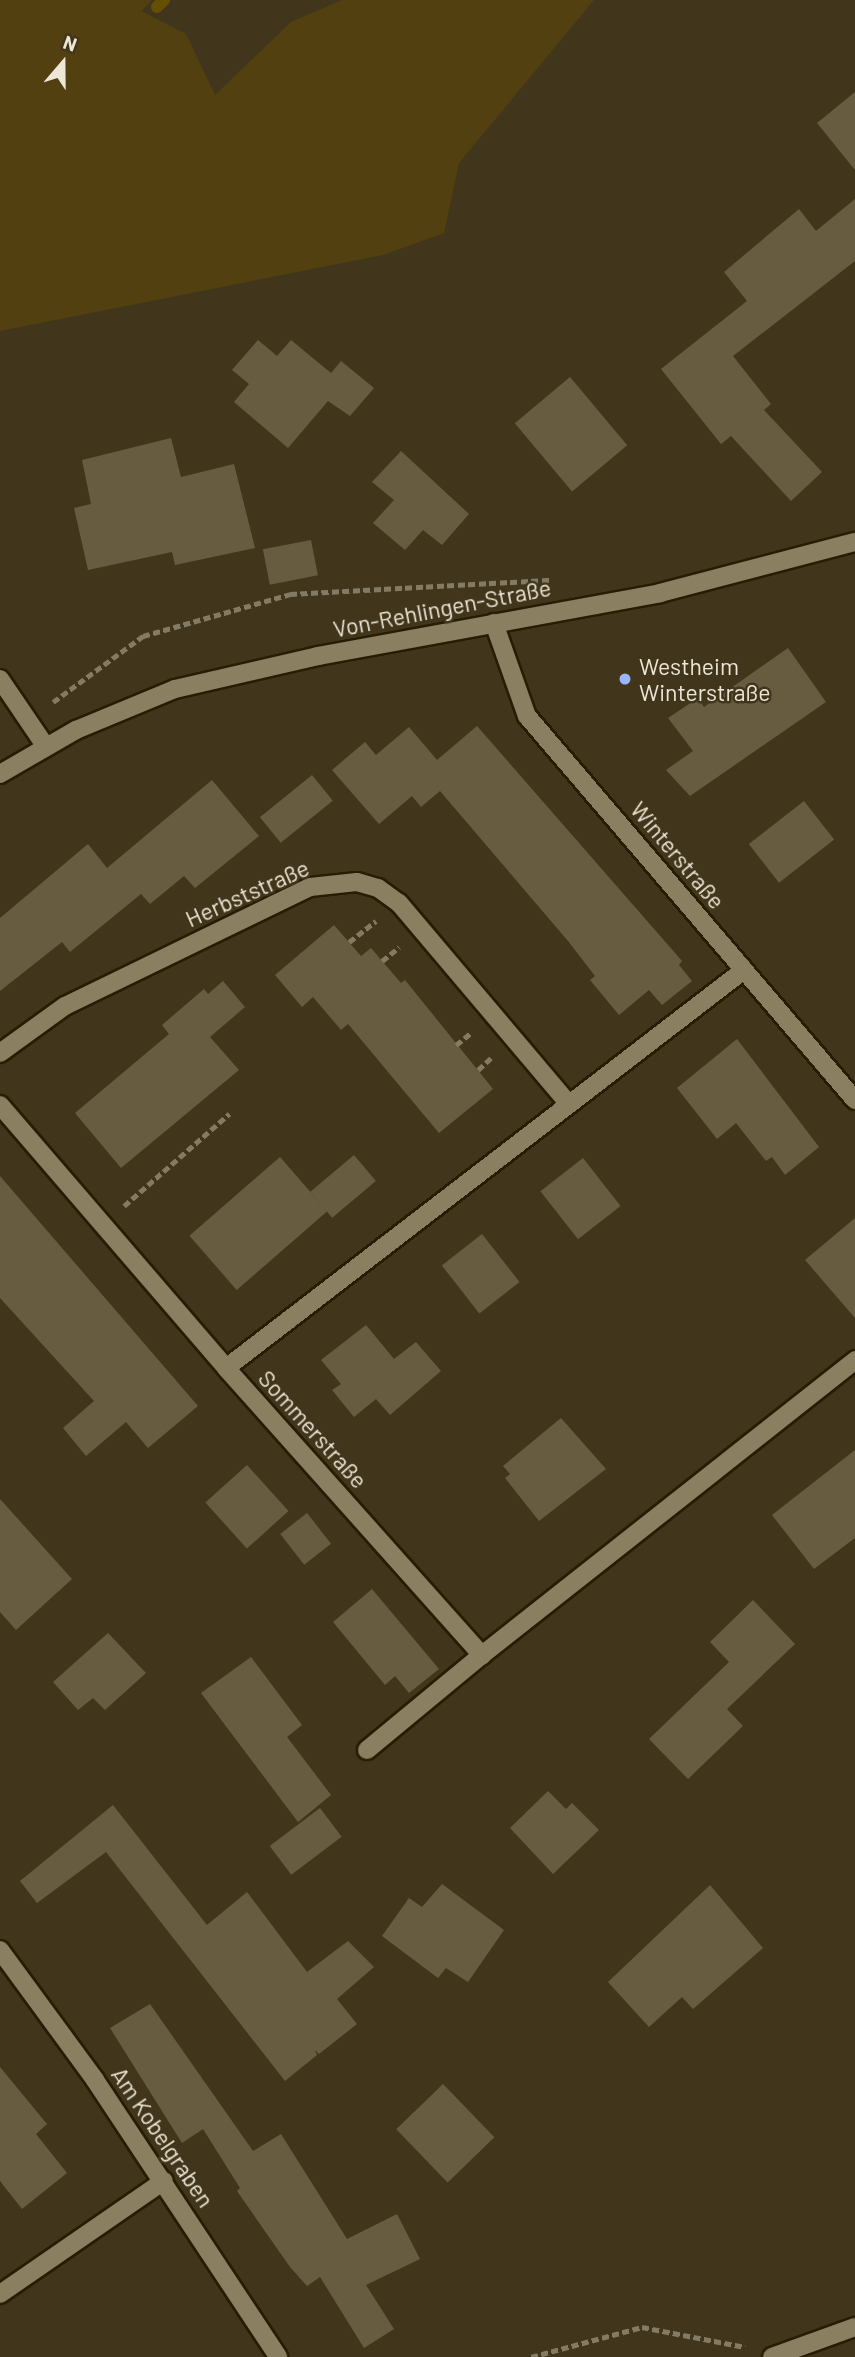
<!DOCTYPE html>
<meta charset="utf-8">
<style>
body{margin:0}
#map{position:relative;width:855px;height:2357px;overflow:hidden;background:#41361b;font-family:Barlow,sans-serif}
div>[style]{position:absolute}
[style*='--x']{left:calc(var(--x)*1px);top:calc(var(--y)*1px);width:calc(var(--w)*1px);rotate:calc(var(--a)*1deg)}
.green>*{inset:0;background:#524010}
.stream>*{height:12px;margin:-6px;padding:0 6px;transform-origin:6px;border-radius:6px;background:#664f03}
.building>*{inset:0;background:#685c40;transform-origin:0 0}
.path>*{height:4.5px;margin-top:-2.25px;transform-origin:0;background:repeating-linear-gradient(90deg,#847b65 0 7px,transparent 0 10.5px)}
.roads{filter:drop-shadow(2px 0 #271d03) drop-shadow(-2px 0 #271d03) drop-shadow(0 2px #271d03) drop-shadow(0 -2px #271d03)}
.lane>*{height:18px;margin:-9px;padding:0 9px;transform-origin:9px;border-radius:9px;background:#8b7f62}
.street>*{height:18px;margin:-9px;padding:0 9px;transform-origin:9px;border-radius:9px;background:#8b7f62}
.secondary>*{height:18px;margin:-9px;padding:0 9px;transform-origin:9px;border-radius:9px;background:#8b7f62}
.dots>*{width:19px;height:19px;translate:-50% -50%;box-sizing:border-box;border:4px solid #41361b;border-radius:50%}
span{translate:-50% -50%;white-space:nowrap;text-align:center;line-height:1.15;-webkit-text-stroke:5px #41361b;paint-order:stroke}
.street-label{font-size:23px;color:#ede7d7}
.poi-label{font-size:23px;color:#ede7d7}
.left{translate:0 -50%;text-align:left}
.north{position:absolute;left:28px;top:28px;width:70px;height:70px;-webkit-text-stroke:5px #41361b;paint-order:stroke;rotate:20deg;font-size:19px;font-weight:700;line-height:28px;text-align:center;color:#ede7d7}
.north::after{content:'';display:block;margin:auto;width:24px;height:32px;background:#ede7d7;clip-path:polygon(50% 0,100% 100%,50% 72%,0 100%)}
</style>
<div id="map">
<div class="green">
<div style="clip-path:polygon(0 0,152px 0,141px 11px,186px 34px,215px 95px,291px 22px,342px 0,594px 0,459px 163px,444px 233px,383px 255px,0 331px)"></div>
</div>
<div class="stream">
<div style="--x:157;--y:7;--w:10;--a:-45"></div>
</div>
<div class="building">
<div style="clip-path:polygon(855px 92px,855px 170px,817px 123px)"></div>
<div style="clip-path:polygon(855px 199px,855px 261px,733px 356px,771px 404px,764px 410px,822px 472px,791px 501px,731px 436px,721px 444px,661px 369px,747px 301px,724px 272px,799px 209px,816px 231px)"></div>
<div style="clip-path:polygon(258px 340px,277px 356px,291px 340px,331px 373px,341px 361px,374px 388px,350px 416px,328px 401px,288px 448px,234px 402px,249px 384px,232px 370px)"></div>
<div style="left:570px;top:377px;width:89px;height:72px;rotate:50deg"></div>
<div style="clip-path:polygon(171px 438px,181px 477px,234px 464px,255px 548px,175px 565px,172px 552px,88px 570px,74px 508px,91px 504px,82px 460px)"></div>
<div style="clip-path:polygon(401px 451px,469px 514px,442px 545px,423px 530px,405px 550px,373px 523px,394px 500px,372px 482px)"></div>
<div style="left:311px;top:540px;width:36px;height:49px;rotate:79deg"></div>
<div style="clip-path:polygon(788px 648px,826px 702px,690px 796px,666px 770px,693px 751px,668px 718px,698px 698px,704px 707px)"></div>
<div style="clip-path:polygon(477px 726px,682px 961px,679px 965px,692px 981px,662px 1005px,649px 990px,619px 1015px,590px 980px,595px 976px,568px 941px,440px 791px,421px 807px,412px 796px,379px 824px,332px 770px,365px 742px,376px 755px,409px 727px,437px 760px)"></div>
<div style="left:312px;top:775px;width:33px;height:67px;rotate:51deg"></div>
<div style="clip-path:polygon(212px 780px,259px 836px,195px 888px,184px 876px,150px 904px,141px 894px,70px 952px,62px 942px,0 991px,0 918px,88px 844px,107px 868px)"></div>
<div style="left:804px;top:801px;width:49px;height:70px;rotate:52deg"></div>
<div style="clip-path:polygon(334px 925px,361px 956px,371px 948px,401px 983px,405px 980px,493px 1089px,439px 1133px,348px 1024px,341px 1030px,313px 997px,302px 1007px,275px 975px)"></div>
<div style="clip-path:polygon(223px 981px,245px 1007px,210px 1037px,239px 1070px,121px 1168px,75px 1113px,169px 1034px,162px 1025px,204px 989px,208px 994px)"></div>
<div style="clip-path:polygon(737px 1039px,819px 1147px,785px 1175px,772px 1157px,766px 1161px,736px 1123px,717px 1139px,677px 1088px)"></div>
<div style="left:354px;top:1155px;width:34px;height:57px;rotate:50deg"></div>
<div style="left:280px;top:1157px;width:72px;height:120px;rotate:49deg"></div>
<div style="left:583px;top:1158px;width:61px;height:54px;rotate:52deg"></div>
<div style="clip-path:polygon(0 1176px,198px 1406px,148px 1448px,126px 1422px,86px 1456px,63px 1428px,94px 1401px,0 1298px)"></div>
<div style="clip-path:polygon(855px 1218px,855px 1318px,805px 1260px)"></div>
<div style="left:482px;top:1234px;width:61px;height:51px;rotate:52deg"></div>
<div style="clip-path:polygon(366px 1325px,394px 1359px,416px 1342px,441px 1371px,390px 1415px,376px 1399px,354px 1417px,332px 1390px,341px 1384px,321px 1360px)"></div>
<div style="clip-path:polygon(561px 1418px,606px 1469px,539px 1521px,505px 1478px,510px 1474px,503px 1466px)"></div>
<div style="clip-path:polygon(855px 1450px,855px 1538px,814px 1569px,772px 1515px)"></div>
<div style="left:247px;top:1465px;width:62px;height:56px;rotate:48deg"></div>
<div style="clip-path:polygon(0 1499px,72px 1579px,16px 1630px,0 1612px)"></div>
<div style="left:307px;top:1513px;width:39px;height:34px;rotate:52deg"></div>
<div style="clip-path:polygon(372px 1589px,439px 1669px,409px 1693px,395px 1676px,385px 1685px,333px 1622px)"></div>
<div style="clip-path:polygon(753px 1600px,795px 1644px,727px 1709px,743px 1726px,688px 1779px,649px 1739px,729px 1662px,710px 1642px)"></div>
<div style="clip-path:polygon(108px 1633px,146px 1673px,105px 1710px,93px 1698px,78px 1710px,53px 1682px)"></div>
<div style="clip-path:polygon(251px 1657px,302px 1725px,287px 1737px,331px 1795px,298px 1822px,201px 1693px)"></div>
<div style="clip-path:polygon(548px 1791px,566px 1809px,572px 1803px,599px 1830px,553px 1874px,510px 1828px)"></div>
<div style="clip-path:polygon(113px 1805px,207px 1925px,247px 1892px,307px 1972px,348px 1941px,374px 1967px,337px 1999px,357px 2024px,319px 2054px,315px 2050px,317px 2055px,285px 2081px,106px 1852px,37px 1903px,20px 1881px)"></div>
<div style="left:320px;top:1808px;width:36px;height:63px;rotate:53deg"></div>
<div style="clip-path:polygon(442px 1884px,504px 1930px,468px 1982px,446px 1968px,438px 1978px,382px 1936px,409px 1898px,422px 1907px)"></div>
<div style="clip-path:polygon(710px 1885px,763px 1948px,693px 2009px,682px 1997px,649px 2027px,608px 1982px)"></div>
<div style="clip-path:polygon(150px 2004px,253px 2151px,281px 2134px,347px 2239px,397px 2214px,420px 2259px,366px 2285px,394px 2329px,364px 2348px,320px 2277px,307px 2286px,290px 2267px,237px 2191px,240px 2188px,203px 2129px,182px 2143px,110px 2028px)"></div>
<div style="clip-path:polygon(0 2067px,47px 2124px,36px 2134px,67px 2173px,22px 2209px,0 2181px)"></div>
<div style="left:443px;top:2084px;width:74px;height:65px;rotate:46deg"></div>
</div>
<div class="path">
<div style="--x:53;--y:702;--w:112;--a:-36.3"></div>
<div style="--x:143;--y:636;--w:153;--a:-15.9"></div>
<div style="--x:290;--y:594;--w:262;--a:-3.1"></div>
<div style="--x:349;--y:942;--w:34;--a:-38"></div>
<div style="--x:382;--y:961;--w:22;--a:-39"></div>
<div style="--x:456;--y:1045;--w:19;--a:-39"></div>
<div style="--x:478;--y:1070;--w:19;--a:-43"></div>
<div style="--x:124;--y:1206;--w:140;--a:-41.2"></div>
<div style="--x:531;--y:2357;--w:115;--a:-15.1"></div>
<div style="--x:642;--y:2327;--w:105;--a:11"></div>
</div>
<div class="roads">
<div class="lane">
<div style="--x:0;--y:679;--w:82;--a:55.9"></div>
<div style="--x:0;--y:2294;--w:199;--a:-34.6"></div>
</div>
<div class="street">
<div style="--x:494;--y:623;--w:99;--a:70.5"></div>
<div style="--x:527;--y:716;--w:505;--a:49.5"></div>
<div style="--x:744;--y:970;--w:653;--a:142.46"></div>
<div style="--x:226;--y:1368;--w:385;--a:48.3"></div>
<div style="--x:482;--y:1655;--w:476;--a:-38.3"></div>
<div style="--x:0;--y:1053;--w:80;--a:-35.9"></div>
<div style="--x:65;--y:1006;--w:272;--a:-25.9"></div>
<div style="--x:310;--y:887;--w:47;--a:-6.1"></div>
<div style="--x:357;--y:882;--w:22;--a:16"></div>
<div style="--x:378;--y:888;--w:26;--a:36"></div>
<div style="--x:399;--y:903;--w:263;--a:49.8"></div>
<div style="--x:0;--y:1105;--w:347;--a:49.3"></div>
<div style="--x:367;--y:1750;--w:149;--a:-39.6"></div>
<div style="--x:0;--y:1950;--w:161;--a:53.8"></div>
<div style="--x:95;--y:2080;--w:332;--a:56.5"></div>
<div style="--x:772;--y:2357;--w:88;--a:-19.9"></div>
</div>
<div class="secondary">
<div style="--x:0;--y:774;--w:88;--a:-30.1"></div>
<div style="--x:76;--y:730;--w:107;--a:-22.5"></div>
<div style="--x:175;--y:689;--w:147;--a:-13"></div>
<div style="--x:318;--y:656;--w:348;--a:-10.4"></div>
<div style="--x:660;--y:593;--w:202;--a:-14.7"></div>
</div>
</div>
<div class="dots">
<div style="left:625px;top:679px;background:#9ab5fd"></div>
</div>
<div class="street-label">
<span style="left:442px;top:608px;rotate:-11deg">Von-Rehlingen-Straße</span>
<span style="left:678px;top:855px;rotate:50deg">Winterstraße</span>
<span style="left:247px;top:893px;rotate:-24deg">Herbststraße</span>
<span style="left:313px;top:1429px;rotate:48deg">Sommerstraße</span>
<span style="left:163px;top:2137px;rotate:56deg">Am Kobelgraben</span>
</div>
<div class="poi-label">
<span class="left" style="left:639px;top:679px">Westheim<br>Winterstraße</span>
</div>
<div class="north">N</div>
</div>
